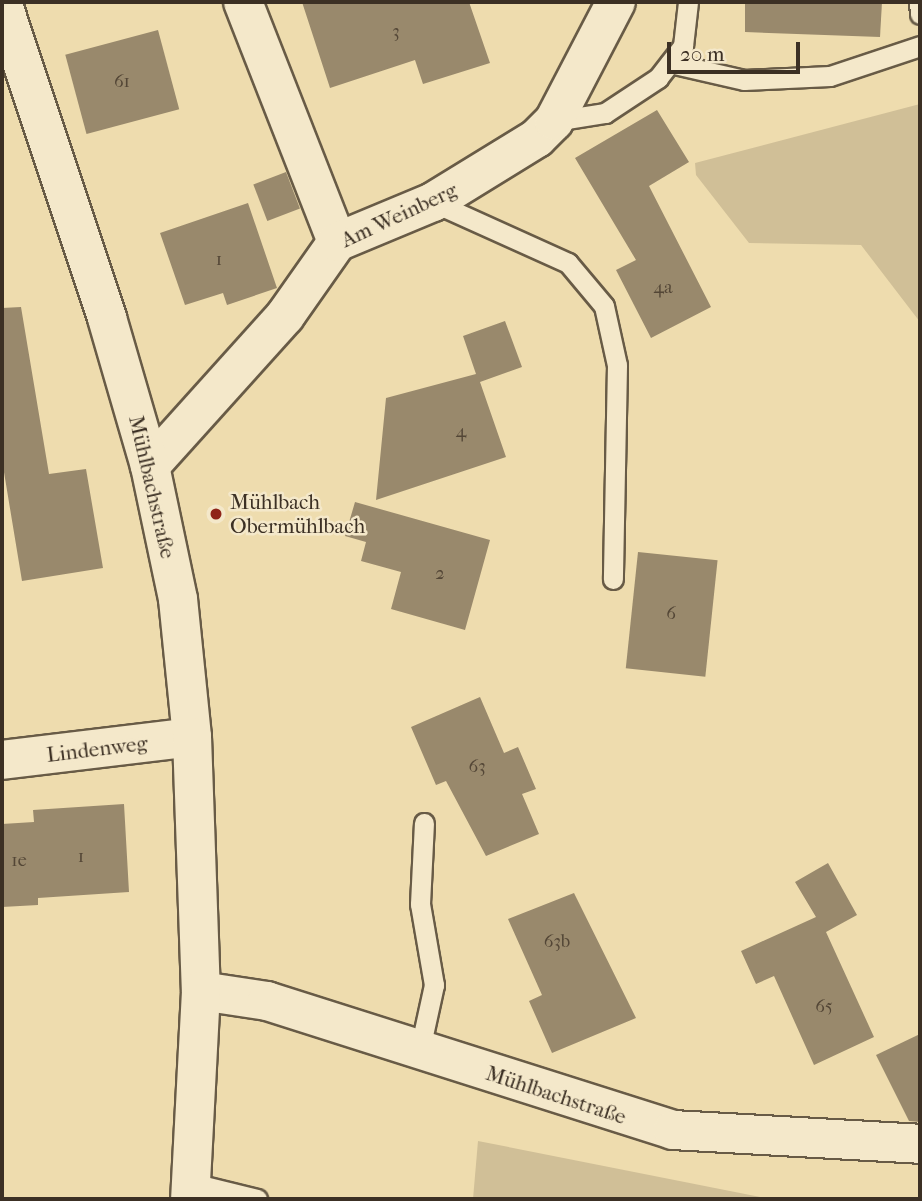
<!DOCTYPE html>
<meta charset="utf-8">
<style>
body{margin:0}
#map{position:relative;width:922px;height:1201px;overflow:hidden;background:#eedcae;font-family:"IM FELL French Canon",serif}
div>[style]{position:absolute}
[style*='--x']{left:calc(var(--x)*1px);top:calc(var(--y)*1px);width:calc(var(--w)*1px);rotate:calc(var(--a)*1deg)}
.green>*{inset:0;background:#d0bf97}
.building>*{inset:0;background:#99896c;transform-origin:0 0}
.roads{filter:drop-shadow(2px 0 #685b46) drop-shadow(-2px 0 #685b46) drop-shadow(0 2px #685b46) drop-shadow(0 -2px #685b46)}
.lane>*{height:19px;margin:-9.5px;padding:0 9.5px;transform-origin:9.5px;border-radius:9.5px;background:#f4e8ca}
.street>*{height:38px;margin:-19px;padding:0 19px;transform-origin:19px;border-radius:19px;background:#f4e8ca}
.secondary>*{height:38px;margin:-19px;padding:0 19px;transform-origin:19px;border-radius:19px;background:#f4e8ca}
.dots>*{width:19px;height:19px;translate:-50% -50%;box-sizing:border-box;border:4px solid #f4e8ca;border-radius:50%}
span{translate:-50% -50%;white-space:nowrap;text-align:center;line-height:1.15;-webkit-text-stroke:5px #f4e8ca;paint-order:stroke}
.number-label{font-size:18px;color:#534636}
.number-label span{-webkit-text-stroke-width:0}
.street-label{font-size:21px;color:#3c3024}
.poi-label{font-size:21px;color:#3c3024}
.left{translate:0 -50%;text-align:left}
.frame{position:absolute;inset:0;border:4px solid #3c3024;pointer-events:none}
.scale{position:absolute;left:667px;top:42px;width:133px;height:32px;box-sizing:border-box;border:4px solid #3c3024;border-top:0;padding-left:9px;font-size:21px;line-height:24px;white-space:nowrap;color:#3c3024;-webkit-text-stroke:5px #f4e8ca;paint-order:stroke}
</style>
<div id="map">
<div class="green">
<div style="clip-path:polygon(920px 104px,920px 322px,861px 245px,749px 243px,696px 175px,695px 163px)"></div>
<div style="clip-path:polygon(478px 1141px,770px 1199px,473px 1199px)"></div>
</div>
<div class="building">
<div style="clip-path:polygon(302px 2px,469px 2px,490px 63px,423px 84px,415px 60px,330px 88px)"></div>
<div style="clip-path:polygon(745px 2px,882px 2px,880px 37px,745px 32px)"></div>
<div style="left:158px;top:30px;width:82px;height:96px;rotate:75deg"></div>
<div style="clip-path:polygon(657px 110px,689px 162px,649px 186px,711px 307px,651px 338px,616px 270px,636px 260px,575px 158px)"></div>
<div style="left:286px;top:172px;width:39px;height:35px;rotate:69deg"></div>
<div style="clip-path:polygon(248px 203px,277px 288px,227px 305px,223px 293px,185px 305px,160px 233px)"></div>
<div style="clip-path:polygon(21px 307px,49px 474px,86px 469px,103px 568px,22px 581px,2px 460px,2px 308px)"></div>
<div style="clip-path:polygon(505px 321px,522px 367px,480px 382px,506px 457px,376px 500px,386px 398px,476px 374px,463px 336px)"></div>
<div style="clip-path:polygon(355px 502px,490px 540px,465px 630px,391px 609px,401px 572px,361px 561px,366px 542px,345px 536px)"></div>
<div style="left:638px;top:552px;width:80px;height:117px;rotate:6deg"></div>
<div style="clip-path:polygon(480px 697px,504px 753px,518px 747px,536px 789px,522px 794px,539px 834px,486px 856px,446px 781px,436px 785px,411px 727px)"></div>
<div style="clip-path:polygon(124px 804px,129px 892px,38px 898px,38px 905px,2px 907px,2px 824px,34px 822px,33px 810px)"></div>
<div style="clip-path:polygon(828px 863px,857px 915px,826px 932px,874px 1037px,814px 1065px,774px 976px,756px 984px,741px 951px,816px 917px,795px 882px)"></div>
<div style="clip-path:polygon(574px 893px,636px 1018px,552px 1053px,529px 1001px,542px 995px,508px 919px)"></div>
<div style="clip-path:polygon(920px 1034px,920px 1122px,909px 1121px,876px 1055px)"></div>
</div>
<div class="roads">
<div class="lane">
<div style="--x:919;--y:2;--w:12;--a:85"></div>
<div style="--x:670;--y:63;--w:76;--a:12.9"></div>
<div style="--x:744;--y:80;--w:86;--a:-2.7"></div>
<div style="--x:830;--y:76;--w:95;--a:-18.4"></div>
<div style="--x:554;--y:121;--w:52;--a:-8.9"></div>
<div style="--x:605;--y:113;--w:64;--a:-33.4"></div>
<div style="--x:658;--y:78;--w:41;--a:-52"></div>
<div style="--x:683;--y:46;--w:44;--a:-83.5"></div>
<div style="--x:433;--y:202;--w:148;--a:24.3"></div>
<div style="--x:568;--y:263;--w:56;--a:50.1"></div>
<div style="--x:604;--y:306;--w:60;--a:77.6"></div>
<div style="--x:617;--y:365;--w:214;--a:91.1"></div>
<div style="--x:420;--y:1049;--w:66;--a:-77.7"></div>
<div style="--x:434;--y:985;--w:82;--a:-99.8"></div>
<div style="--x:420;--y:904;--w:81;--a:-87.2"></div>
<div style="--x:192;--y:1183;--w:67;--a:13.8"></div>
</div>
<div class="street">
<div style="--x:243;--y:2;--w:258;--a:68.6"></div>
<div style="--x:150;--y:466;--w:202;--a:-48"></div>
<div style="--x:285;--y:316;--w:90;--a:-54.9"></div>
<div style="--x:337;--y:242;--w:104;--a:-22.6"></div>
<div style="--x:433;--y:202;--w:122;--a:-31.6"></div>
<div style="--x:537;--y:138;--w:24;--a:-45"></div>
<div style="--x:554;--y:121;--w:134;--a:-62.5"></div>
<div style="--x:2;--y:760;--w:191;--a:-6.9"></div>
<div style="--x:201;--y:991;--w:67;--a:8.6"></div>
<div style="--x:267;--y:1001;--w:426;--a:17.6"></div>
<div style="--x:673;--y:1130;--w:247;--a:3.2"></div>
</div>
<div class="secondary">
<div style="--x:2;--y:2;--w:333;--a:71.6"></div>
<div style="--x:107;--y:318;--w:154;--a:73.8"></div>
<div style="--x:150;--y:466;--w:136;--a:78.1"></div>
<div style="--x:178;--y:599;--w:139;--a:84.2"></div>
<div style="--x:192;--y:737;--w:254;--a:88"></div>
<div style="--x:201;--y:991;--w:208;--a:93"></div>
</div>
</div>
<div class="dots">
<div style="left:216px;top:514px;background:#8f2418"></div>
</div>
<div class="number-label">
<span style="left:396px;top:32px">3</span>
<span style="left:122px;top:82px">61</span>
<span style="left:219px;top:260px">1</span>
<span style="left:663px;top:288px">4a</span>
<span style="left:461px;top:432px">4</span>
<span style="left:440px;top:574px">2</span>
<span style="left:671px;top:614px">6</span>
<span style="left:477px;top:767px">63</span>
<span style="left:81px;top:857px">1</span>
<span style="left:19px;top:861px">1e</span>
<span style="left:557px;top:942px">63b</span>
<span style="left:824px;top:1007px">65</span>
</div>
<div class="street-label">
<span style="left:399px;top:215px;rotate:-25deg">Am Weinberg</span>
<span style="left:152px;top:487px;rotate:77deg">Mühlbachstraße</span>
<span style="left:97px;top:749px;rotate:-7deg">Lindenweg</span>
<span style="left:556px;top:1095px;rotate:18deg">Mühlbachstraße</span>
</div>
<div class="poi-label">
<span class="left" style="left:230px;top:514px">Mühlbach<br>Obermühlbach</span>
</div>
<div class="frame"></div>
<div class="scale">20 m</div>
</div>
